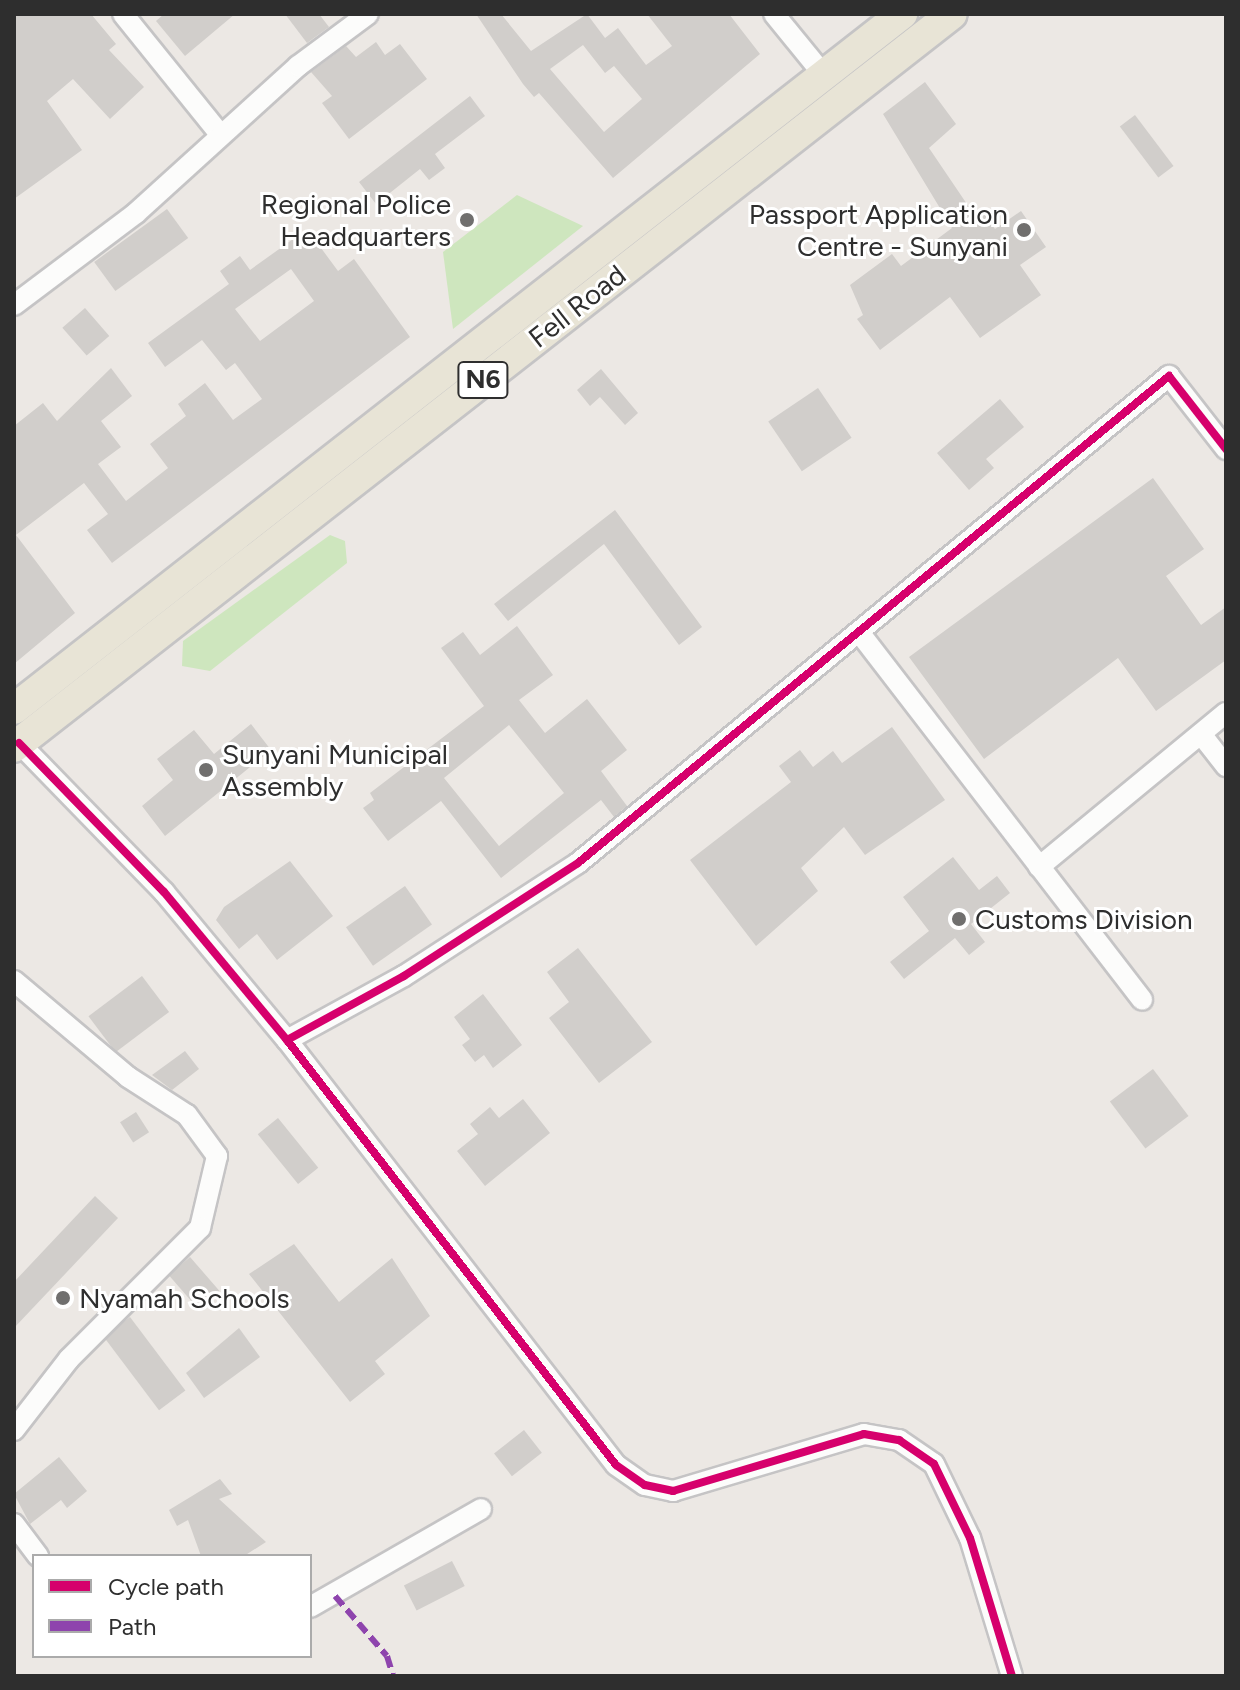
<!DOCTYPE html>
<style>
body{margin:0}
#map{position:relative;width:1240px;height:1690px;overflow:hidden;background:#ece8e4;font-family:Figtree,sans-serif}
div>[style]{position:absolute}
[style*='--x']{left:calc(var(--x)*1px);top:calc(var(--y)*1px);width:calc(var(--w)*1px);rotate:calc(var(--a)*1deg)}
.green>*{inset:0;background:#cee6be}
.building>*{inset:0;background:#d1cecb;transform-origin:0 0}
.roads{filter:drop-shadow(2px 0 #c5c4c5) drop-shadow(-2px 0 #c5c4c5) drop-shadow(0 2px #c5c4c5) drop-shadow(0 -2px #c5c4c5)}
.street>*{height:20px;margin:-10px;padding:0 10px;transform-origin:10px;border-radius:10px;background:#fcfcfb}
.primary>*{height:30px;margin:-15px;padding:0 15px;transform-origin:15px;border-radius:15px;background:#e8e4d6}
.quiet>*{height:6px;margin-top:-3px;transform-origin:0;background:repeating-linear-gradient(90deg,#8e44ad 0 12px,transparent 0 18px)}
.cycleway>*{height:8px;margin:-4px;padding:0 4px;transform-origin:4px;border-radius:4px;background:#d6006c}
.dots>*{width:22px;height:22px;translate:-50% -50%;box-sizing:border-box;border:4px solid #fff;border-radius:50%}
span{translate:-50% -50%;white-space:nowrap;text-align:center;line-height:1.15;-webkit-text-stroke:6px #fff;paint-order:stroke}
.shield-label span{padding:2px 6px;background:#fff;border:2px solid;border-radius:6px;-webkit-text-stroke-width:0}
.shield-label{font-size:26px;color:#2e2e2e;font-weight:700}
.poi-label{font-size:28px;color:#2e2e2e}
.right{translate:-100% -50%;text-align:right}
.left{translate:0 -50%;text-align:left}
.street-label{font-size:28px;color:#2e2e2e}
.frame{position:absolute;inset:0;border:16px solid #2e2e2e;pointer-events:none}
.legend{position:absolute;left:32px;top:1554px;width:280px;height:104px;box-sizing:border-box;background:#fff;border:2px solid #ababab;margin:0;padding:10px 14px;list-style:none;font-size:24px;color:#2e2e2e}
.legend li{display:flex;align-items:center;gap:16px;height:40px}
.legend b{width:40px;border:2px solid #ababab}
</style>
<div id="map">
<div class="green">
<div style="clip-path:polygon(517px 195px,583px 226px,453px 329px,443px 252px)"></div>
<div style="clip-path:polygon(330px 535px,345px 541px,347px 563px,210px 671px,182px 666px,183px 641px)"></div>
</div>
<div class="building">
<div style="clip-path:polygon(14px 14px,91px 14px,116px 44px,109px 50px,144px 87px,110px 119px,73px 79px,47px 101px,82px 150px,14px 199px)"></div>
<div style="clip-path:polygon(164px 14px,235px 14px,185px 56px,156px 21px)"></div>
<div style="clip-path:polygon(285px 14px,319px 14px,329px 27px,307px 43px)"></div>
<div style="clip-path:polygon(evenodd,476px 14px,501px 14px,531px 51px,587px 14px,605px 38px,618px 28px,646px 65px,672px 46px,647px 14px,729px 14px,760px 54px,613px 178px,539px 93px,534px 97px,523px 84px,476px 14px,583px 45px,605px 73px,614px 66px,642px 99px,604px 132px,550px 69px,583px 45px)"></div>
<div style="clip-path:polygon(376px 42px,385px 55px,400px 44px,427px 79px,349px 139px,322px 103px,332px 96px,311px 72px,346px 46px,356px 57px)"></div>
<div style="clip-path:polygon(925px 82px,956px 124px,929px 148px,973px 213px,980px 208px,995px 229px,1021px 211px,1046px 247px,1020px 265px,1041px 295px,980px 338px,950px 297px,880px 350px,857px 319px,863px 315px,850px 285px,892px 254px,901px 266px,952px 228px,883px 114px)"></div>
<div style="clip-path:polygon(470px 96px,485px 116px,435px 154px,445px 168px,429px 180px,420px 169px,376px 204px,359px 182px)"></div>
<div style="left:1135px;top:115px;width:64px;height:19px;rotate:53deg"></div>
<div style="left:167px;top:209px;width:36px;height:90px;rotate:54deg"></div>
<div style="clip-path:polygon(evenodd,307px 229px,338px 271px,354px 259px,410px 337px,112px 563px,87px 530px,108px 514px,84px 483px,16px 535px,75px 613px,14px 664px,14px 426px,43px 403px,57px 421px,111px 368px,132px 396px,101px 421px,121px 447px,98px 464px,126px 501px,168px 468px,150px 444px,186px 416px,178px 404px,205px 383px,233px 420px,262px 399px,235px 363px,226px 370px,202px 340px,165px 367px,148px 343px,229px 284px,220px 271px,240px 256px,250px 270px,307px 229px,291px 269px,314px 301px,260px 341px,235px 309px,291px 269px)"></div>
<div style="left:85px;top:308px;width:37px;height:30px;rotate:49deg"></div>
<div style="clip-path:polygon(601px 369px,638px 413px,625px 425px,600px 397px,590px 406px,577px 390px)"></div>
<div style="left:818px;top:388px;width:60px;height:60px;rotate:56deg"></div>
<div style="clip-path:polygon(1000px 399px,1024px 427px,986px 459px,994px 468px,969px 490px,937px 453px)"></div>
<div style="clip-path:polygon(1153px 478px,1204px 549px,1166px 576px,1201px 625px,1226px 607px,1226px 660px,1156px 711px,1118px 658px,984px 759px,909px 657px)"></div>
<div style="clip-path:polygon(615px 510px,702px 627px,679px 645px,604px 544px,508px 621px,494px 604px)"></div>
<div style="clip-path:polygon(evenodd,517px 626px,553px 675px,519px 700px,545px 733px,587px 699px,627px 750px,601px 771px,627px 806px,614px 817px,601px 800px,501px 878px,441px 801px,388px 841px,363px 808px,374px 800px,370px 793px,484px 706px,441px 648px,463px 632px,480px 655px,517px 626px,509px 725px,564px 793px,499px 846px,444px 778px,509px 725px)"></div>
<div style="clip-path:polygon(251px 724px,271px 750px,165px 836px,142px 806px,173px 780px,157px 759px,194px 730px,214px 754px)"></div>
<div style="clip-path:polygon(892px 727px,945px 800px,865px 855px,844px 827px,801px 868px,818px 891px,756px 946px,690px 860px,791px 782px,779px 766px,800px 750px,813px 767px,833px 751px,842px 763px)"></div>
<div style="clip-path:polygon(953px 857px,979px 890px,997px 876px,1010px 893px,971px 924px,985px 942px,969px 955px,955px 938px,904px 979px,890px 962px,929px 931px,903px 897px)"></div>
<div style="clip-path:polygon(290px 861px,333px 916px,277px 960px,257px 934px,239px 949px,216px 920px,224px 907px)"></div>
<div style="left:405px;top:886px;width:47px;height:72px;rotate:55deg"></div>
<div style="clip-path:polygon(578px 948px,652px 1042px,599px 1083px,549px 1018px,569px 1002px,547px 972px)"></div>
<div style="left:142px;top:976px;width:45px;height:67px;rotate:53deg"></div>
<div style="clip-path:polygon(483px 994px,522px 1045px,493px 1068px,484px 1055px,475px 1062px,462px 1045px,470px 1039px,454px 1017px)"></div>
<div style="clip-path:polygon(185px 1051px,199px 1069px,172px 1090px,152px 1075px)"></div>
<div style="left:1153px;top:1069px;width:59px;height:54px;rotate:53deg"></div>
<div style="clip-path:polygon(523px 1099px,550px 1133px,485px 1186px,457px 1151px,478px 1134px,470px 1124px,490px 1107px,499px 1118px)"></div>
<div style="left:136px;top:1112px;width:24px;height:19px;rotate:57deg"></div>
<div style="left:278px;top:1118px;width:64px;height:26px;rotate:51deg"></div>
<div style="clip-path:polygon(95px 1196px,118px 1218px,14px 1328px,14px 1282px)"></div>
<div style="clip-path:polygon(294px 1244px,339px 1302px,392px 1258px,430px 1316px,375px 1361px,385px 1374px,350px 1402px,249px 1274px)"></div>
<div style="left:190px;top:1257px;width:45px;height:28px;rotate:49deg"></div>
<div style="left:130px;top:1317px;width:92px;height:33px;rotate:53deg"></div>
<div style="clip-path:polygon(239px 1328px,260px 1357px,204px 1398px,186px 1373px)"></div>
<div style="left:524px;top:1430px;width:29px;height:38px;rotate:52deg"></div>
<div style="clip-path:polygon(59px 1457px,87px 1491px,67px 1508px,61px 1500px,30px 1524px,14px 1494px)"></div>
<div style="clip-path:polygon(220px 1479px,232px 1494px,219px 1499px,266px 1542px,244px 1556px,201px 1556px,188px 1520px,177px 1526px,169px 1510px)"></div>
<div style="left:452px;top:1561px;width:28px;height:54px;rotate:63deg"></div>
</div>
<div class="roads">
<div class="street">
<div style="--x:123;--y:14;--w:154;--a:51.1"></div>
<div style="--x:774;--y:14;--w:77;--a:50.8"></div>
<div style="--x:14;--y:305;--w:153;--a:-37"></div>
<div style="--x:136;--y:213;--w:219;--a:-42.2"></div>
<div style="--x:298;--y:66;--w:87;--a:-36.6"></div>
<div style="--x:859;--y:632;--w:464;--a:52.4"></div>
<div style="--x:1201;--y:734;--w:41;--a:52"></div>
<div style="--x:19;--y:743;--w:208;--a:45.8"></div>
<div style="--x:164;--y:892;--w:192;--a:50.3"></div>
<div style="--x:287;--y:1040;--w:537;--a:52.26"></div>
<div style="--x:616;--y:1465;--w:35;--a:35"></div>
<div style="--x:645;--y:1485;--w:29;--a:12"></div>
<div style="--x:673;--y:1491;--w:199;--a:-16.6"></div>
<div style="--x:864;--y:1434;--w:36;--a:10"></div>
<div style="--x:899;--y:1440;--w:42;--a:34.4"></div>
<div style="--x:934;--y:1464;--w:82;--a:64.1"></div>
<div style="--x:970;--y:1538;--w:144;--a:73.1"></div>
<div style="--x:1039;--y:867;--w:242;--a:-39.5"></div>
<div style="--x:14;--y:981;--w:149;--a:40.1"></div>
<div style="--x:128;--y:1077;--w:70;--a:32.8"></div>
<div style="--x:187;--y:1115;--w:51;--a:53.8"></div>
<div style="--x:217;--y:1156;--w:74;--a:103.3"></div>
<div style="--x:200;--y:1228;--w:185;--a:135"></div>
<div style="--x:69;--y:1359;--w:90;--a:127.8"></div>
<div style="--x:287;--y:1040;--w:133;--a:-28.7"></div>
<div style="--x:404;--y:976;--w:207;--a:-33"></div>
<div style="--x:578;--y:863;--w:766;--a:-39.49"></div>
<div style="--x:1169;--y:376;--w:93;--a:52"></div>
<div style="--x:14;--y:1524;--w:40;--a:53"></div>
<div style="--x:310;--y:1607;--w:197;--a:-29.8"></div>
</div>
<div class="primary">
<div style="--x:14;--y:709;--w:1128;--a:-38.05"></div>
<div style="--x:14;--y:747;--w:1190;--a:-38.01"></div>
</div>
</div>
<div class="quiet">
<div style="--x:335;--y:1596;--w:79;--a:49.1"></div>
<div style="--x:387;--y:1656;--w:21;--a:73"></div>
</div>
<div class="cycleway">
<div style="--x:19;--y:743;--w:208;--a:45.8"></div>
<div style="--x:164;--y:892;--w:192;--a:50.3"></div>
<div style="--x:287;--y:1040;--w:537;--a:52.26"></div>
<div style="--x:616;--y:1465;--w:35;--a:35"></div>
<div style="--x:645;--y:1485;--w:29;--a:12"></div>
<div style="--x:673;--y:1491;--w:199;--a:-16.6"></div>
<div style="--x:864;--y:1434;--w:36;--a:10"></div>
<div style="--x:899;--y:1440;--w:42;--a:34.4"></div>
<div style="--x:934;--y:1464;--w:82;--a:64.1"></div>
<div style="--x:970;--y:1538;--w:144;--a:73.1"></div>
<div style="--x:287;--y:1040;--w:133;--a:-28.7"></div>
<div style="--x:404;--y:976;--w:207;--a:-33"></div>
<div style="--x:578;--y:863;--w:766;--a:-39.49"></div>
<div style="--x:1169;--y:376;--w:93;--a:52"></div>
</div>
<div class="dots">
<div style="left:467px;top:220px;background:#706f6e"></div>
<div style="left:1024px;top:230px;background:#706f6e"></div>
<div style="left:206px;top:770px;background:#706f6e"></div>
<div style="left:959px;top:919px;background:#706f6e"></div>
<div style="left:63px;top:1298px;background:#706f6e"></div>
</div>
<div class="shield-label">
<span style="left:483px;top:380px">N6</span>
</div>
<div class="poi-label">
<span class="right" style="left:451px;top:220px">Regional Police<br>Headquarters</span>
<span class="right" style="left:1008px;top:230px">Passport Application<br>Centre - Sunyani</span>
<span class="left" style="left:222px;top:770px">Sunyani Municipal<br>Assembly</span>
<span class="left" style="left:975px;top:919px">Customs Division</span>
<span class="left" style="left:79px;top:1298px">Nyamah Schools</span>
</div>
<div class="street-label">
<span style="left:577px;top:306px;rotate:-38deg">Fell Road</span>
</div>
<div class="frame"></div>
<ul class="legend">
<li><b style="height:10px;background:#d6006c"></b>Cycle path</li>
<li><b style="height:10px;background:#8e44ad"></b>Path</li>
</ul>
</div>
